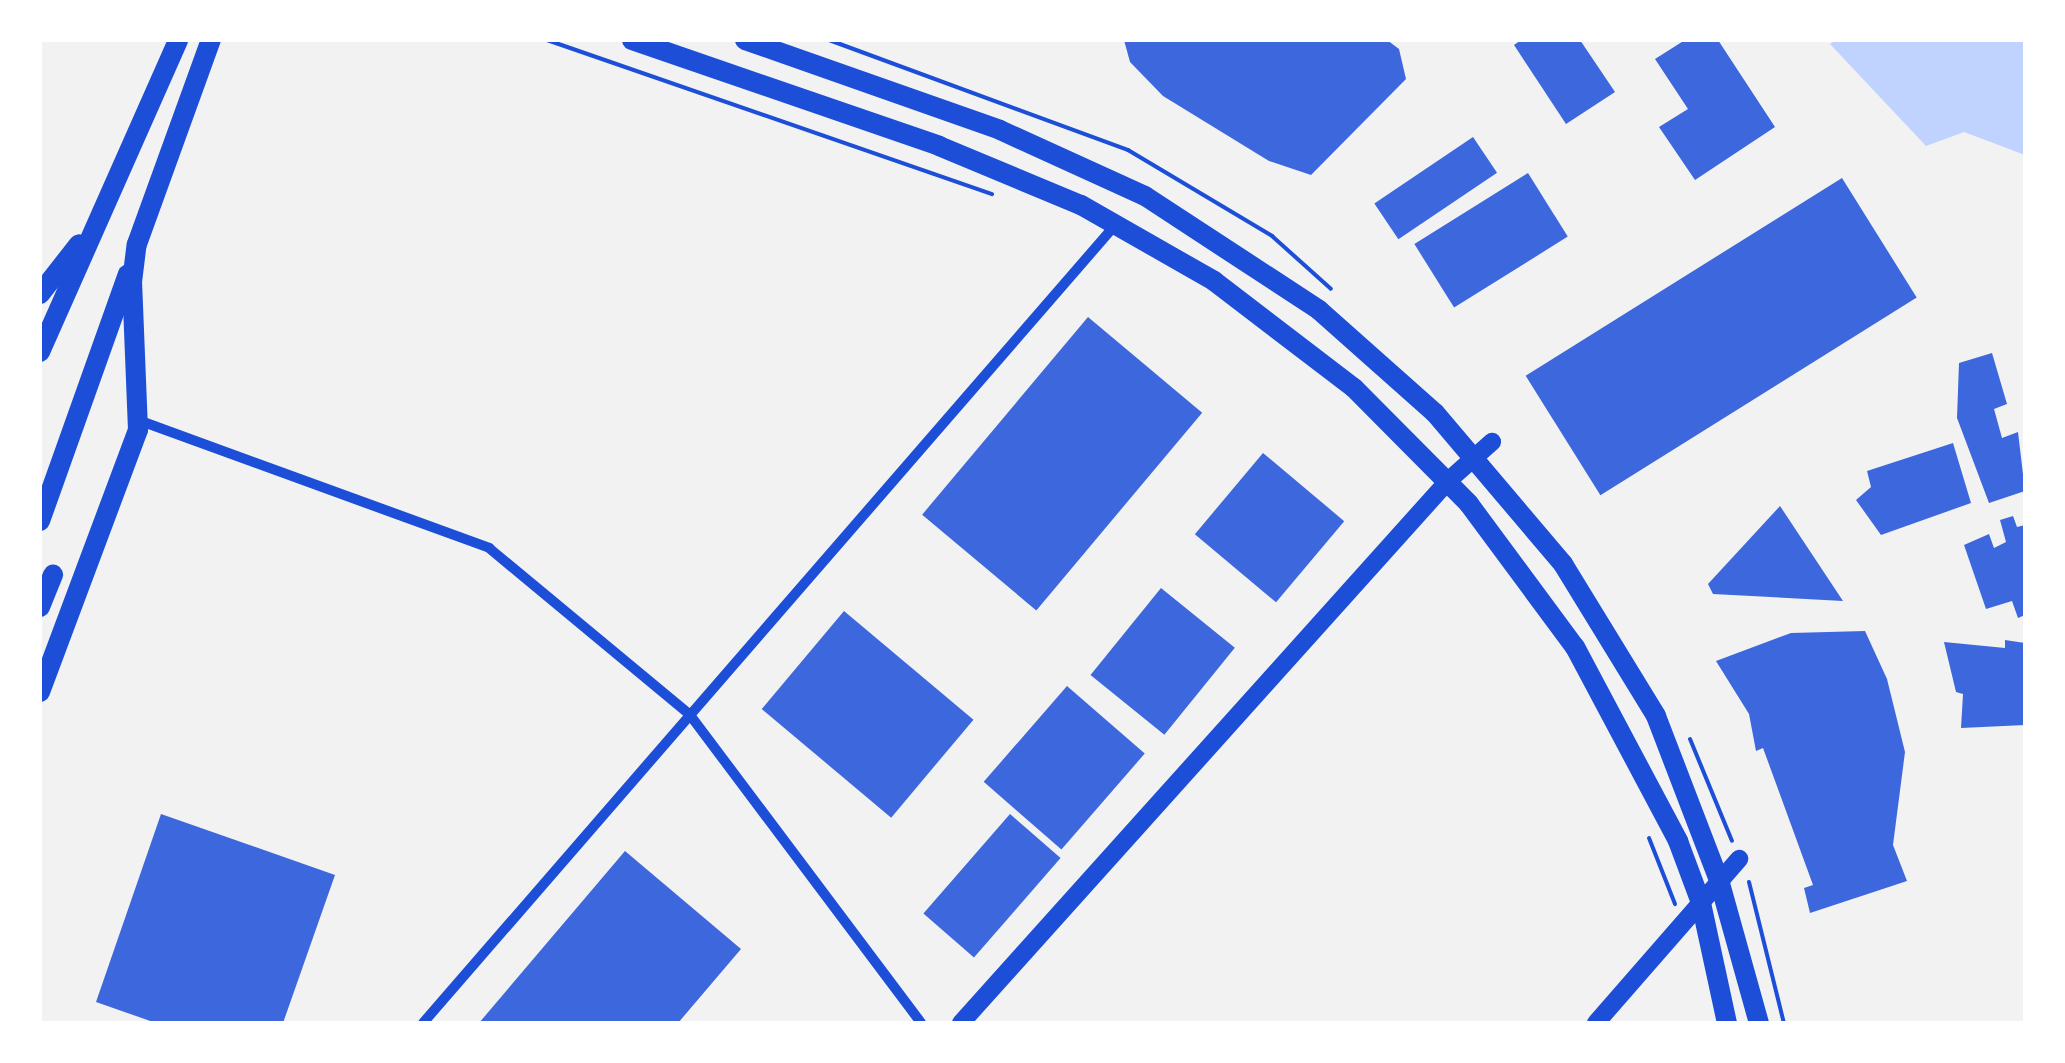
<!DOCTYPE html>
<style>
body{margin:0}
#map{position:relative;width:2065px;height:1063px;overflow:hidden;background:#f2f2f2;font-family:Literata,serif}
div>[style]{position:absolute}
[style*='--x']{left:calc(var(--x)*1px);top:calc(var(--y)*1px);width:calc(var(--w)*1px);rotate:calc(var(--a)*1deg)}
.water>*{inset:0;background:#bfd3fe}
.building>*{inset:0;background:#3d67dc;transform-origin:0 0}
.path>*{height:4px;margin:-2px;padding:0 2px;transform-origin:2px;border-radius:2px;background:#1d4ed8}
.minor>*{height:10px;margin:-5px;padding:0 5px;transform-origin:5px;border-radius:5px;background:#1d4ed8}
.tertiary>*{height:18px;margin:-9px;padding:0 9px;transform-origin:9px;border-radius:9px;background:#1d4ed8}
.secondary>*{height:20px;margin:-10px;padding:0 10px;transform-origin:10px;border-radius:10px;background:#1d4ed8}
span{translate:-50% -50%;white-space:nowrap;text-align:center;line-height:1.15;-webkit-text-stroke:10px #fff;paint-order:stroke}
.frame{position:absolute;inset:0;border:42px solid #fff;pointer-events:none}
</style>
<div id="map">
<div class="water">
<div style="clip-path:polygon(1836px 40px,2025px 40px,2025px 155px,1964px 132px,1926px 146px,1830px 44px)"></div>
</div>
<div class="building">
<div style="clip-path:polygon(1124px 40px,1387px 40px,1399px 49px,1406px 79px,1311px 175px,1269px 161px,1163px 96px,1130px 62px)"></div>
<div style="clip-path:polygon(1521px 40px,1580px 40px,1615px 92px,1566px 124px,1514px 45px)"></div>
<div style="clip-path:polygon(1685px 40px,1718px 40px,1775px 127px,1695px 180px,1659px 127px,1688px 109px,1655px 59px)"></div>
<div style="left:1473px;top:137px;width:43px;height:119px;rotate:56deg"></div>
<div style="left:1528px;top:173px;width:75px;height:134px;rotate:58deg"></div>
<div style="left:1842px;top:178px;width:141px;height:373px;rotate:58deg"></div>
<div style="left:1088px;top:317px;width:149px;height:258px;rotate:40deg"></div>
<div style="clip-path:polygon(1992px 353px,2007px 404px,1994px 409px,2002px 438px,2018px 432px,2025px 491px,1989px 503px,1957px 418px,1959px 363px)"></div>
<div style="clip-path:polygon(1953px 443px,1971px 503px,1881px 535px,1856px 500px,1871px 487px,1867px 471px)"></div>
<div style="left:1263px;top:453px;width:106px;height:106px;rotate:40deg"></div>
<div style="clip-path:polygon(1780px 506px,1843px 601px,1713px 594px,1708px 584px)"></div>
<div style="clip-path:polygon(2013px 516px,2017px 527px,2025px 525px,2025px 615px,2018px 618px,2012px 601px,1986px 609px,1964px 545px,1989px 534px,1994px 548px,2006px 542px,2000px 520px)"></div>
<div style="left:1161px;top:588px;width:95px;height:112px;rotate:39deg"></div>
<div style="left:844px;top:611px;width:169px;height:128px;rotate:40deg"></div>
<div style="clip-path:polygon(1865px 631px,1887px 679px,1905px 752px,1893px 845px,1907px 881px,1810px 913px,1804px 888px,1813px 885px,1763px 748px,1756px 751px,1749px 714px,1716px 661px,1791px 633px)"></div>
<div style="clip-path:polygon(2005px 640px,2025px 643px,2025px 725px,1961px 728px,1963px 694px,1956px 692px,1944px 642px,2005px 648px)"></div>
<div style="left:1067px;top:686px;width:103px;height:127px;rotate:41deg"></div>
<div style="clip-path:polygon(161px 814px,335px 875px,283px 1023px,156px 1023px,96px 1002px)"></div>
<div style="left:1010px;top:814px;width:67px;height:132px;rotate:41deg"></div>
<div style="clip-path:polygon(625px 851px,741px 949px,678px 1023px,479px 1023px)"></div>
</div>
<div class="path">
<div style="--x:547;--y:40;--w:471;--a:19.1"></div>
<div style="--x:829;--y:40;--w:319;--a:20.2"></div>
<div style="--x:1128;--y:150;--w:168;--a:30.8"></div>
<div style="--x:1272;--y:236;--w:79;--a:41.9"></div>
<div style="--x:1690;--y:739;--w:110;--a:67.6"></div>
<div style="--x:1649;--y:838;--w:71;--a:68.5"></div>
<div style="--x:1749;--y:882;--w:145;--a:76.1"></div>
</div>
<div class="minor">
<div style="--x:138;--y:420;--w:374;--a:20"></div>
<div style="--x:489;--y:548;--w:261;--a:39.7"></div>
<div style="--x:690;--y:715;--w:385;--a:53.1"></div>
<div style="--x:423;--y:1023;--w:1059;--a:-49.06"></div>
</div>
<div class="tertiary">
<div style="--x:961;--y:1023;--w:729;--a:-48.06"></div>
<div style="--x:1448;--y:481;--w:59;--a:-41.6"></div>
<div style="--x:1596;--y:1023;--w:218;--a:-48.9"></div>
</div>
<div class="secondary">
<div style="--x:632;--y:40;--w:325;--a:19"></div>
<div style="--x:939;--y:146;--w:154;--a:22.6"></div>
<div style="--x:1081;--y:205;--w:153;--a:29.7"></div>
<div style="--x:1214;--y:281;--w:176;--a:37.4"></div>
<div style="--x:1354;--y:388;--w:163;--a:45.2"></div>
<div style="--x:1469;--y:504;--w:178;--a:53.5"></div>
<div style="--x:1575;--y:647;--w:220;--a:62"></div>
<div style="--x:1678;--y:841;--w:66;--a:69.6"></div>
<div style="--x:1701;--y:903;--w:123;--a:77.8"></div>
<div style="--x:745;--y:40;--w:270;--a:19.4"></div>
<div style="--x:1000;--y:130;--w:159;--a:24.5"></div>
<div style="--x:1145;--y:196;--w:208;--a:33.2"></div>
<div style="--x:1319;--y:310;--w:155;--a:41.6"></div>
<div style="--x:1435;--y:413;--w:198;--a:49.7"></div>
<div style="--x:1563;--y:564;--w:178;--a:58.5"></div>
<div style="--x:1656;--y:716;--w:176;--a:69"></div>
<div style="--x:1719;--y:880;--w:148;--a:74.4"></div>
<div style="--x:40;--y:294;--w:63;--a:-52"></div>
<div style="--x:40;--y:352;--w:341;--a:-66.1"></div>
<div style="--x:40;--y:521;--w:262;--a:-70.4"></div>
<div style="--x:40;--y:607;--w:35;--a:-68"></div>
<div style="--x:40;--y:692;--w:280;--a:-69.5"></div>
<div style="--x:138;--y:430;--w:148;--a:-92.3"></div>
<div style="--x:132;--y:282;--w:38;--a:-83"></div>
<div style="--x:137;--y:244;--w:217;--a:-70.1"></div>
</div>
<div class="frame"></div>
</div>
